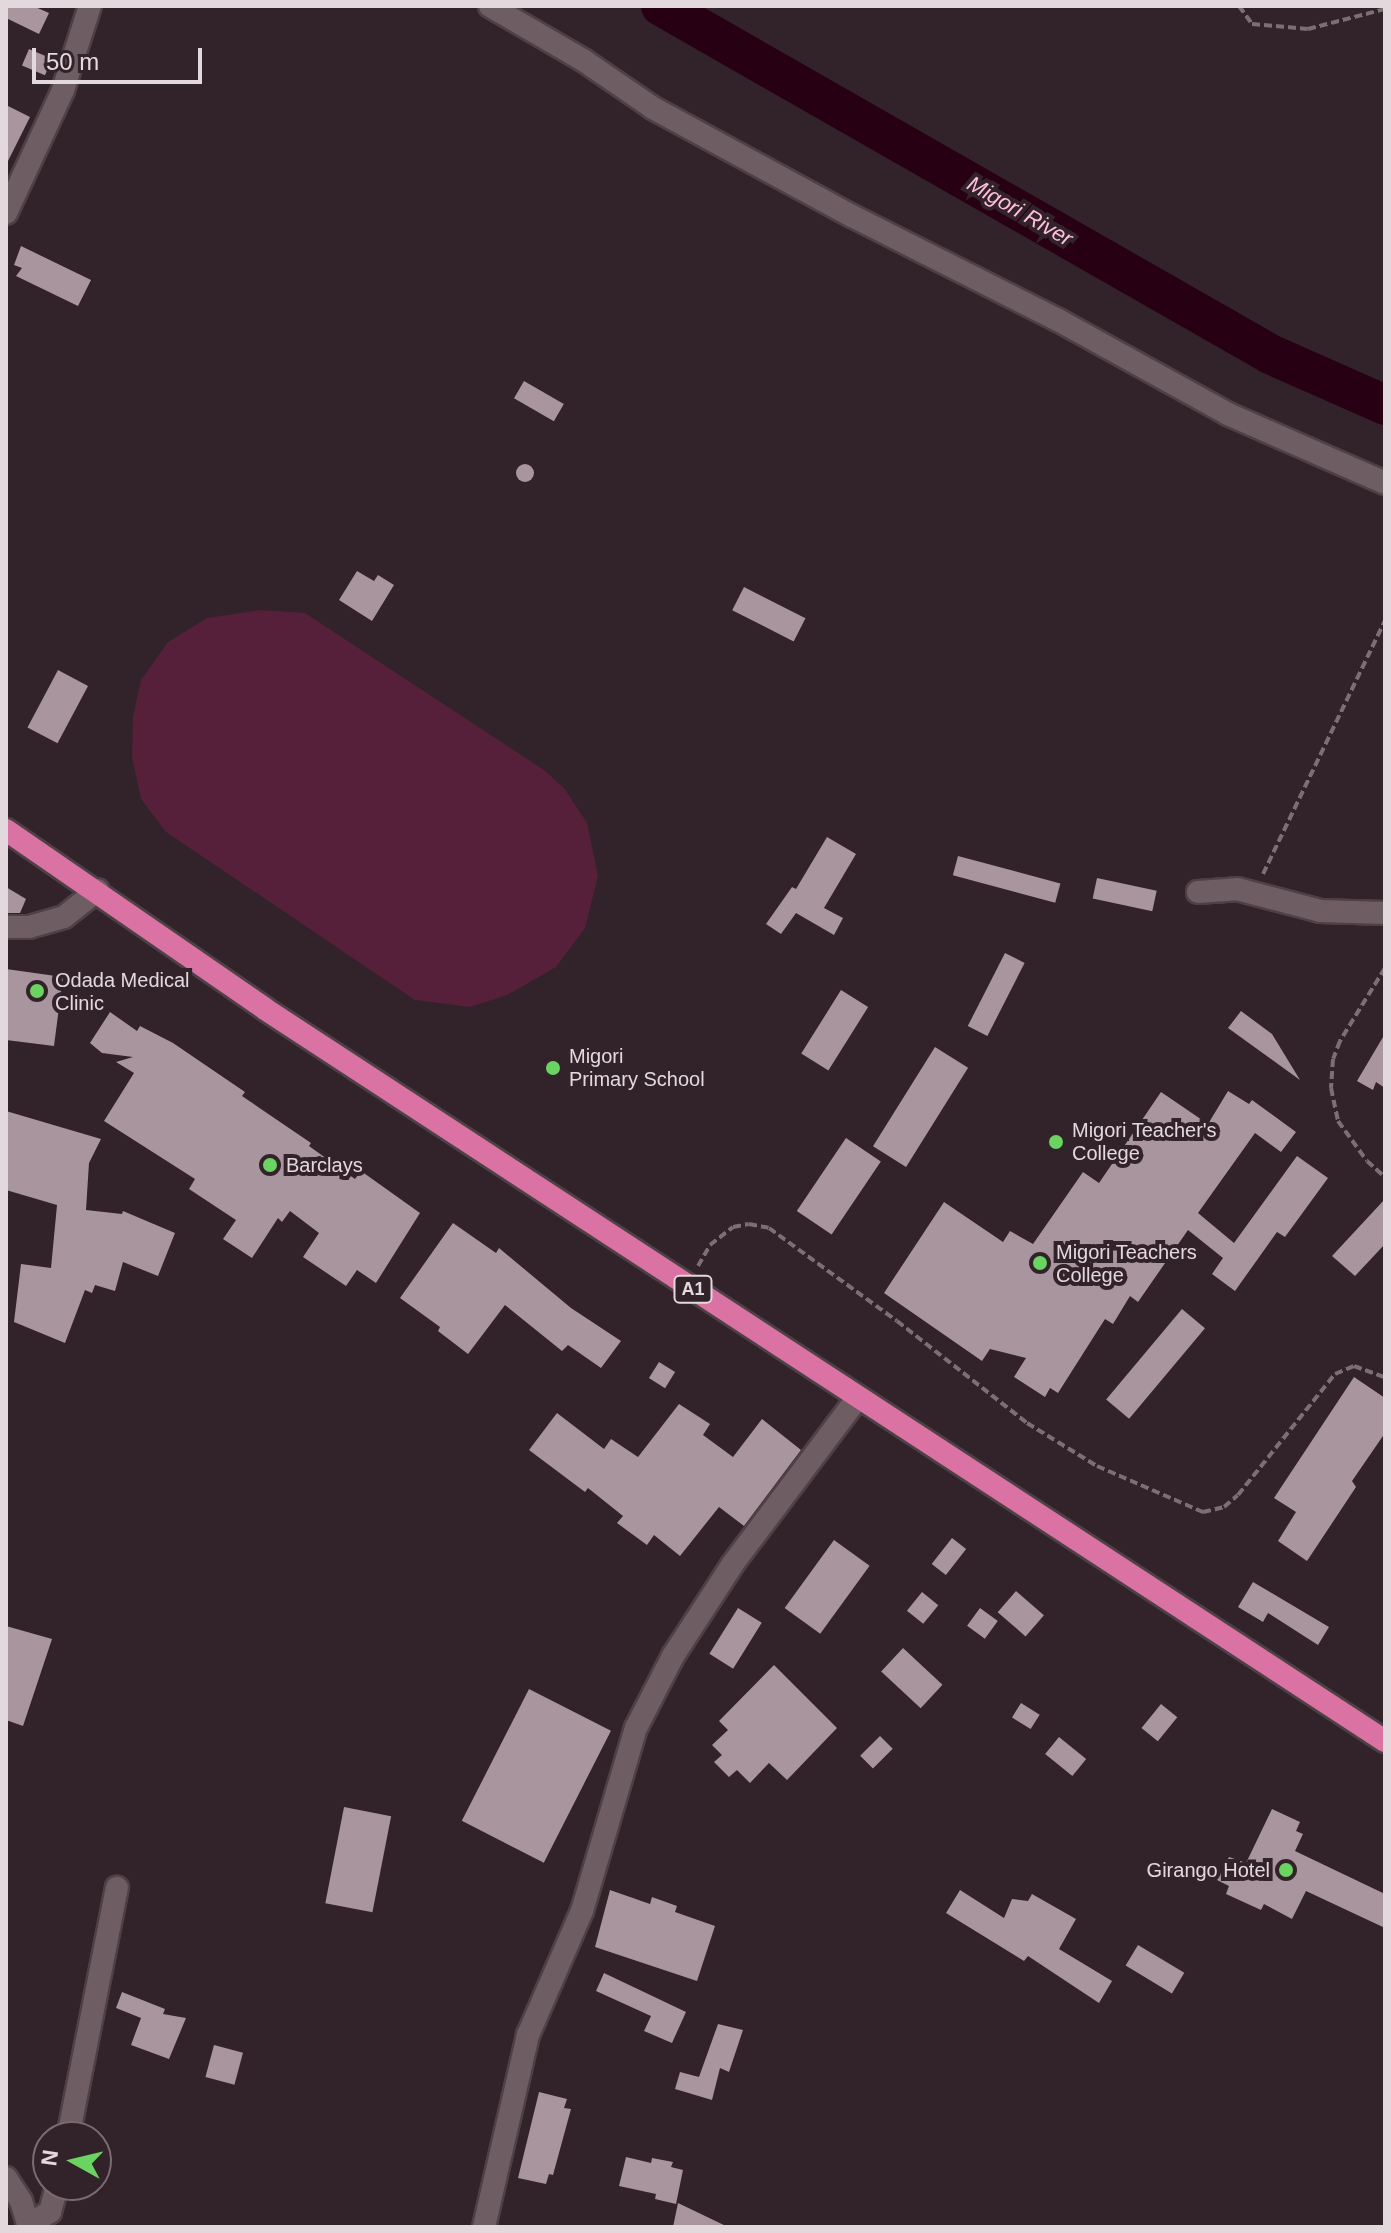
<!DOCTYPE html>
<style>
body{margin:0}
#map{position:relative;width:1391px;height:2233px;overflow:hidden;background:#322229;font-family:Helvetica,sans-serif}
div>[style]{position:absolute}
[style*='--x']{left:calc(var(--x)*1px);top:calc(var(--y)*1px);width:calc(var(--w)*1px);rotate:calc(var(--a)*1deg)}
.green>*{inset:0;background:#56203b}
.river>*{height:40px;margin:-20px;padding:0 20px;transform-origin:20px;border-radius:20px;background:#280014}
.building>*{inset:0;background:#a9959d;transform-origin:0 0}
.round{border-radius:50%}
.path>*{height:4px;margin-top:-2px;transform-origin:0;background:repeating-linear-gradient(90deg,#7c6e74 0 8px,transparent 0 12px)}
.roads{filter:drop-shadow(2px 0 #4e4146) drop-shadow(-2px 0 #4e4146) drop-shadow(0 2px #4e4146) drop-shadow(0 -2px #4e4146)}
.minor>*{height:22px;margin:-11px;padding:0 11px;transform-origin:11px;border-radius:11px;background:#6f5d64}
.trunk>*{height:22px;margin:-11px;padding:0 11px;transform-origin:11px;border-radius:11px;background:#db72a4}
.dots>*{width:22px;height:22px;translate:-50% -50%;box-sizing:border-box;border:4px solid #322229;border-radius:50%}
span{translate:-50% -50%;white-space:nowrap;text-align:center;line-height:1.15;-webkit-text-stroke:8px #322229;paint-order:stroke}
.shield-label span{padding:2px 6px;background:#322229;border:2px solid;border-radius:6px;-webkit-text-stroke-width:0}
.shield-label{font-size:18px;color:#e3d9dd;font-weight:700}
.poi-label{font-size:20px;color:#e3d9dd}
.left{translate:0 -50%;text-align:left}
.right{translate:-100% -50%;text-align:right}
.water-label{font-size:22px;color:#ffbfda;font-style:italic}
.frame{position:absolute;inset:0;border:8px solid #e3d9dd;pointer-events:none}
.north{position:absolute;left:32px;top:2121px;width:80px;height:80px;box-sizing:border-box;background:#322229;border:2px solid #796b71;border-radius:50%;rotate:278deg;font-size:22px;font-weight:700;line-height:32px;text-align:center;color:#e3d9dd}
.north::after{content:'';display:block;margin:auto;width:28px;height:36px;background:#6bd362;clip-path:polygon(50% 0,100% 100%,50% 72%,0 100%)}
.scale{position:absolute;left:32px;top:48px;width:170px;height:36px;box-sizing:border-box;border:4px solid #e3d9dd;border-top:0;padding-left:10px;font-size:24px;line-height:28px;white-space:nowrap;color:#e3d9dd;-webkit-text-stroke:6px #322229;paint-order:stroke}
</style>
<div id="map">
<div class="green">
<div style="clip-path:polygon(261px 610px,305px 613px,544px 770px,564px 788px,587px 823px,598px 876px,585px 928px,556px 967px,507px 995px,470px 1007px,415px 1000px,166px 832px,141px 799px,132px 757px,133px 717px,141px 680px,168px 642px,207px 618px)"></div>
</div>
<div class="river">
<div style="--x:661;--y:6;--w:701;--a:29.74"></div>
<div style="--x:1270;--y:354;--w:126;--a:23.9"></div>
</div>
<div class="building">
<div style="clip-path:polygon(6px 6px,33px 6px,49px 13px,39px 34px,6px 18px)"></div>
<div style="left:29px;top:49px;width:25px;height:18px;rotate:23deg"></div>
<div style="clip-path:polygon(6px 105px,30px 117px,6px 165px)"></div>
<div style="clip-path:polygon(21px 246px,91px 280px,78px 306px,16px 276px,22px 268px,14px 265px)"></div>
<div style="left:524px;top:381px;width:46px;height:20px;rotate:30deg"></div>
<div class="round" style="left:516px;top:464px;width:18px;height:18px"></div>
<div style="clip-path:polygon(357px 571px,374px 581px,378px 575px,394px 585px,372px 621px,339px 600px)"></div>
<div style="left:744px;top:587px;width:69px;height:26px;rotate:27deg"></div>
<div style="left:58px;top:670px;width:34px;height:65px;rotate:28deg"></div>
<div style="clip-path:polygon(827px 837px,856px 854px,824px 908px,843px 918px,834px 935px,796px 913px,781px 934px,766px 924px,792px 887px,796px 889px)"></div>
<div style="left:958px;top:856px;width:106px;height:20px;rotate:15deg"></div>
<div style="left:1097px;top:878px;width:61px;height:21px;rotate:12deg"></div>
<div style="clip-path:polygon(6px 887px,26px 899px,20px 913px,6px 913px)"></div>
<div style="left:1005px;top:953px;width:22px;height:82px;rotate:27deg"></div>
<div style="clip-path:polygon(6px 969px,63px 977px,54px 1046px,6px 1040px)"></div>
<div style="left:841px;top:990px;width:32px;height:75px;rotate:32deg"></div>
<div style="clip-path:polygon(1241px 1011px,1272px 1034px,1300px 1080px,1228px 1028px)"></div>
<div style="clip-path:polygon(110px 1012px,137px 1031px,140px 1026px,173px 1043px,245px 1092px,242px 1096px,311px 1143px,309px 1146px,355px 1179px,361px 1171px,420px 1213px,376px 1283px,357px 1270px,346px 1286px,303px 1257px,319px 1233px,290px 1211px,282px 1222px,278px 1218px,252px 1258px,223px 1239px,236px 1220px,189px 1189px,195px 1179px,104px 1121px,134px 1073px,116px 1062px,133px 1057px,102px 1053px,90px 1043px)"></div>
<div style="clip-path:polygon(1383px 1037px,1385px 1088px,1376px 1082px,1373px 1090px,1357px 1081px)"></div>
<div style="left:935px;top:1047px;width:39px;height:117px;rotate:32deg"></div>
<div style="clip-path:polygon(1228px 1091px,1249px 1104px,1252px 1100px,1296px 1132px,1281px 1152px,1255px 1133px,1198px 1213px,1234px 1243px,1297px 1156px,1328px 1178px,1285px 1237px,1277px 1232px,1235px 1291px,1212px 1274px,1223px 1258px,1188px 1230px,1138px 1302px,1130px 1296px,1113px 1324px,1105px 1319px,1058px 1393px,1050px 1388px,1045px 1397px,1014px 1377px,1026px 1358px,990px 1349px,982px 1361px,884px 1293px,944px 1202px,1003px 1242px,1010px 1231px,1033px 1244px,1083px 1172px,1099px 1183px,1161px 1092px,1208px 1124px)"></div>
<div style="clip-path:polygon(6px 1111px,101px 1139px,89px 1163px,86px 1210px,122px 1214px,123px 1211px,175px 1233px,158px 1276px,123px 1262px,115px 1291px,95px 1285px,92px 1293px,85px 1290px,65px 1343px,14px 1322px,21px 1264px,51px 1268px,57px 1205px,6px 1190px)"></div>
<div style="left:846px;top:1138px;width:42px;height:88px;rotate:34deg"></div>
<div style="clip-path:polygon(1385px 1199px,1385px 1244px,1355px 1276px,1332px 1256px)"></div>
<div style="clip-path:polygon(453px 1223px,496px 1253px,499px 1248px,571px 1308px,621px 1341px,601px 1368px,568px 1345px,562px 1351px,505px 1305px,468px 1354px,438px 1331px,440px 1327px,400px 1298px)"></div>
<div style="left:1182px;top:1309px;width:30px;height:118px;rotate:40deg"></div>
<div style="left:659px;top:1362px;width:19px;height:19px;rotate:32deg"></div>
<div style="clip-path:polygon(1354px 1377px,1385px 1398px,1385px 1433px,1352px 1481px,1356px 1487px,1307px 1561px,1278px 1541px,1296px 1512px,1274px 1498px)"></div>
<div style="clip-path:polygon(679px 1404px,710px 1424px,703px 1435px,733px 1457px,762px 1419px,801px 1450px,744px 1526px,719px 1507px,680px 1556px,654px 1535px,647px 1545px,617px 1523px,623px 1516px,588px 1488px,585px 1492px,529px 1450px,557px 1413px,604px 1449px,611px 1439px,638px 1457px)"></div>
<div style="left:952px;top:1538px;width:18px;height:33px;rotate:38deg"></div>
<div style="left:834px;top:1540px;width:44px;height:84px;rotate:36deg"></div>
<div style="clip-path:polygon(1253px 1582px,1329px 1627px,1318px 1645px,1268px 1613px,1263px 1622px,1238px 1607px)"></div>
<div style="left:1016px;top:1591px;width:37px;height:28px;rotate:41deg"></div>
<div style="left:922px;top:1592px;width:21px;height:24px;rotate:39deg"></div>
<div style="left:738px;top:1608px;width:28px;height:54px;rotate:32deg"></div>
<div style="left:980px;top:1608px;width:22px;height:22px;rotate:36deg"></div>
<div style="clip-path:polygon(6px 1626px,52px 1639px,23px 1726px,6px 1720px)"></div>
<div style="left:903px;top:1648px;width:54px;height:32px;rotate:43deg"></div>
<div style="clip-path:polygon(774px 1665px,837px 1728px,787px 1780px,769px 1763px,750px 1783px,737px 1770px,729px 1777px,714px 1762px,722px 1755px,712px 1745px,728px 1730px,719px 1721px)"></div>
<div style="left:529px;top:1689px;width:92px;height:148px;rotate:27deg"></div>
<div style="left:1021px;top:1703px;width:22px;height:17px;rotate:32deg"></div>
<div style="left:1161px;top:1704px;width:21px;height:31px;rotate:39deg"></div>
<div style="left:880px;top:1736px;width:18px;height:28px;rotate:45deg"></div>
<div style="left:1059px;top:1737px;width:35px;height:22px;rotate:39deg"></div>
<div style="left:344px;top:1807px;width:48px;height:98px;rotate:11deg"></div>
<div style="clip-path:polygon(1272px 1809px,1300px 1822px,1296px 1831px,1303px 1834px,1295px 1851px,1385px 1894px,1385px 1928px,1306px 1891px,1292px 1919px,1264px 1904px,1261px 1910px,1226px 1894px,1229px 1886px,1217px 1880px,1229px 1857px,1246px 1863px)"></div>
<div style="clip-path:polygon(610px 1890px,650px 1904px,652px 1897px,677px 1906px,675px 1912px,715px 1926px,697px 1981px,595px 1947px)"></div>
<div style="clip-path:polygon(960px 1890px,1004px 1918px,1012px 1899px,1028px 1901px,1032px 1894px,1076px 1919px,1059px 1949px,1112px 1981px,1099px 2003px,1028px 1956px,1024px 1961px,946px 1913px)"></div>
<div style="left:1138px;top:1945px;width:54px;height:24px;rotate:31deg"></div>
<div style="clip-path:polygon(604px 1973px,686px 2012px,672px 2043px,644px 2031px,651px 2016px,596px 1991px)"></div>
<div style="clip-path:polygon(122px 1992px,165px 2009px,163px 2014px,186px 2018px,169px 2059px,131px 2045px,141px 2018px,116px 2008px)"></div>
<div style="clip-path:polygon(718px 2024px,743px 2030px,729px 2072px,720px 2068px,712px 2100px,675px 2089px,680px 2072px,699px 2077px)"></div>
<div style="left:214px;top:2045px;width:30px;height:33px;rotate:15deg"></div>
<div style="clip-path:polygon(539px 2092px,567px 2099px,564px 2108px,571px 2109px,553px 2175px,549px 2174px,546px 2184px,518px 2178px)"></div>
<div style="clip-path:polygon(626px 2157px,651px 2163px,652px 2158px,673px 2162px,671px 2167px,683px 2170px,676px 2204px,655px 2199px,656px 2194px,619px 2186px)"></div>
<div style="clip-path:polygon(678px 2203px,728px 2227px,673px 2227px)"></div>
</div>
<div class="path">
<div style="--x:1239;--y:6;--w:22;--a:54"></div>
<div style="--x:1252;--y:24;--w:56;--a:5.1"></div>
<div style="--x:1308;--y:29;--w:80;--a:-14.6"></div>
<div style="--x:1263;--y:874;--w:282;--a:-64.3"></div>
<div style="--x:1385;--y:968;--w:86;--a:121.7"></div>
<div style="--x:1340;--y:1041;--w:19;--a:111"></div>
<div style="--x:1333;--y:1059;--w:29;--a:94"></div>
<div style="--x:1331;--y:1088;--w:34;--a:78"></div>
<div style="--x:1338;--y:1121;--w:49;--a:54.1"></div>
<div style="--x:1367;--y:1161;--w:24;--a:42"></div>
<div style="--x:698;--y:1266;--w:24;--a:-60"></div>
<div style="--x:710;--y:1245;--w:29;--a:-38"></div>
<div style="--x:733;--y:1227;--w:16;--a:-11"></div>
<div style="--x:749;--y:1224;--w:20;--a:11"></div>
<div style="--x:769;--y:1228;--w:158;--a:36"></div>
<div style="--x:897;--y:1321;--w:165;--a:38.1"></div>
<div style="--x:1027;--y:1423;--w:82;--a:31.6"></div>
<div style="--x:1097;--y:1466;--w:116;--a:23.5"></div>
<div style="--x:1203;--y:1512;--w:22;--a:-13"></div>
<div style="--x:1224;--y:1507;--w:18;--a:-41"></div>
<div style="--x:1238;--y:1495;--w:155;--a:-51.3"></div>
<div style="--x:1335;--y:1374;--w:21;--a:-23"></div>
<div style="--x:1354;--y:1366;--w:33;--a:20"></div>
</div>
<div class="roads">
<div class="minor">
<div style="--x:490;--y:6;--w:108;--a:30.1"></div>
<div style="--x:583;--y:60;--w:85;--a:34.4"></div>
<div style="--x:653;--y:108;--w:226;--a:28.5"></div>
<div style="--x:852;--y:216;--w:231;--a:26.8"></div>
<div style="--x:1058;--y:320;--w:194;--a:28.9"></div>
<div style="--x:1228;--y:414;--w:171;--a:23.7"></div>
<div style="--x:6;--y:213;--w:136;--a:-65.1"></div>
<div style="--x:63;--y:90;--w:88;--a:-72.2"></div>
<div style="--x:1198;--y:892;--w:39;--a:-4"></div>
<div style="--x:1237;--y:889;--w:86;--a:14.8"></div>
<div style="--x:1320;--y:911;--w:65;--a:1.8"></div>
<div style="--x:6;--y:927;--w:23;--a:0"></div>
<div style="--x:29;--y:927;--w:36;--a:-16"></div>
<div style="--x:64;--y:917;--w:43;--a:-38.5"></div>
<div style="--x:68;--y:2137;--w:254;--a:-78.9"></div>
<div style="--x:6;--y:2178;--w:27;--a:57"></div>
<div style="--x:21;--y:2201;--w:27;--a:73"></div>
<div style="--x:28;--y:2225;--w:26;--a:-31"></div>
<div style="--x:50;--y:2212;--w:28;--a:-75"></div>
<div style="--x:484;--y:2227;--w:197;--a:-77.1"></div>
<div style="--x:528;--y:2035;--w:135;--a:-66.5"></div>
<div style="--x:582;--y:1911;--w:191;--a:-73.6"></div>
<div style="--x:636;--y:1728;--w:81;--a:-62.8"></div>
<div style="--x:673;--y:1656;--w:108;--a:-57"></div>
<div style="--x:732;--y:1565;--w:210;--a:-53.1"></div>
</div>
<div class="trunk">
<div style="--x:6;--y:830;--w:315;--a:34.6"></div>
<div style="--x:265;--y:1009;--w:1338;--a:33.17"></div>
</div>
</div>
<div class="dots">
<div style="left:37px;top:991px;background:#6bd362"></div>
<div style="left:553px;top:1068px;background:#6bd362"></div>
<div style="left:1056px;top:1142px;background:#6bd362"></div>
<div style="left:270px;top:1165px;background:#6bd362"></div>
<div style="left:1040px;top:1263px;background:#6bd362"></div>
<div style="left:1286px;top:1870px;background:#6bd362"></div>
</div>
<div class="shield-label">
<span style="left:693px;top:1289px">A1</span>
</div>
<div class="poi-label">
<span class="left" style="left:55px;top:992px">Odada Medical<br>Clinic</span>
<span class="left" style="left:569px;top:1068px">Migori<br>Primary School</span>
<span class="left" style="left:1072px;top:1142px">Migori Teacher's<br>College</span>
<span class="left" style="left:286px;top:1165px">Barclays</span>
<span class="left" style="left:1056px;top:1264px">Migori Teachers<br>College</span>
<span class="right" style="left:1270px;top:1870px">Girango Hotel</span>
</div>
<div class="water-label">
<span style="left:1020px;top:211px;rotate:30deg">Migori River</span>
</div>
<div class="frame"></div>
<div class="north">N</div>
<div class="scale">50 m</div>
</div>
